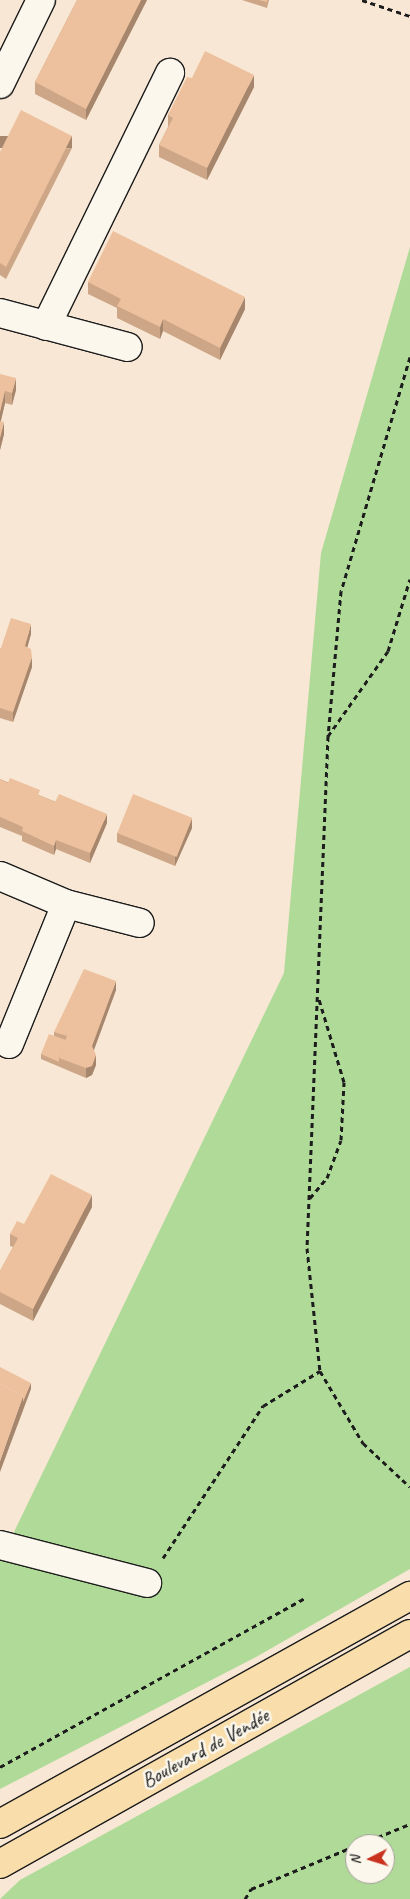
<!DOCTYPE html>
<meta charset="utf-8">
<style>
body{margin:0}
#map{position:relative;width:410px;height:1899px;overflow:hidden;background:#f7e7d4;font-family:Caveat,sans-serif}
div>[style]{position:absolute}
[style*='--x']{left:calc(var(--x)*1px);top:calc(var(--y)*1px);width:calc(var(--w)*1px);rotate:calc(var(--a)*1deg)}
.green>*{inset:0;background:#afda98}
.path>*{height:3px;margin-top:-1.5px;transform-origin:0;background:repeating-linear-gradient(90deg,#1c1c1c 0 5px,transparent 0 9px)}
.roads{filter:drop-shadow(1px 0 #1c1c1c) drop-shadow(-1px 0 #1c1c1c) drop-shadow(0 1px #1c1c1c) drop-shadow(0 -1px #1c1c1c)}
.minor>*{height:28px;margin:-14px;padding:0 14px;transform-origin:14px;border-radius:14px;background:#fbf7ec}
.highway>*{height:28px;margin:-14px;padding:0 14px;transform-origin:14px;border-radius:14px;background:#f9deab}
.wall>*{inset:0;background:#cca687}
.shaded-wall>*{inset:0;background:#a6876e;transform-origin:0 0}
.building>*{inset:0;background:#edc19d;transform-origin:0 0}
span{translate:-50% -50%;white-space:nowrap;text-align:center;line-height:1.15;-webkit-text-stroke:5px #fbf7ec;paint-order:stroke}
.street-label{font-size:21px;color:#1c1c1c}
.north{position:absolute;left:345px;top:1834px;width:50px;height:50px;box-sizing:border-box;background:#fbf7ec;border:1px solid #a29f99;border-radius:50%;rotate:265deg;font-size:14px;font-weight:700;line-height:20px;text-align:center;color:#1c1c1c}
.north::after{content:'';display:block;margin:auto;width:18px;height:22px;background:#c8321e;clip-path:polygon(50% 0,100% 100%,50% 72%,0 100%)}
</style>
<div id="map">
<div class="green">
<div style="clip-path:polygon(410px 247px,410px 1569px,256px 1657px,0 1789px,0 1561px,284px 973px,321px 553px)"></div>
<div style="clip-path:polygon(evenodd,410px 1667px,410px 1899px,0 1899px,20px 1880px,410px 1667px,355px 1844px,385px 1844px,385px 1874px,355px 1874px,355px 1844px)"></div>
</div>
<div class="path">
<div style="--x:362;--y:0;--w:51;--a:18.4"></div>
<div style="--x:410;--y:357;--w:244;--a:106.4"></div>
<div style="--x:341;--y:591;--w:146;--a:95.1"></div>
<div style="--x:328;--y:736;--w:512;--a:92.35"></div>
<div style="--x:307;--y:1248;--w:124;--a:84"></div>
<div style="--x:320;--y:1371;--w:84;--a:59.2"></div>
<div style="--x:363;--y:1443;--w:64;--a:43.1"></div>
<div style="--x:328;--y:736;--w:104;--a:-54.8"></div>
<div style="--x:388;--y:651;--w:75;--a:-73"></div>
<div style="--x:310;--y:1198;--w:26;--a:-50"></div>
<div style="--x:327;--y:1178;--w:40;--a:-69.8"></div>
<div style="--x:341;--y:1140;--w:58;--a:-87"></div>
<div style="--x:344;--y:1082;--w:87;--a:-106.8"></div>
<div style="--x:163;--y:1558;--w:182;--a:-56.7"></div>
<div style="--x:263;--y:1406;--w:67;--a:-31.6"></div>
<div style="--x:0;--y:1767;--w:351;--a:-29"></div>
<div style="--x:361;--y:1844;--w:53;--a:-22.2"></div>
<div style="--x:245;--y:1899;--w:12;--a:-59"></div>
<div style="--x:251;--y:1889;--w:113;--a:-22.5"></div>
</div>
<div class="roads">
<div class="minor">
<div style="--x:0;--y:84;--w:93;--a:-64"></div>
<div style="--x:0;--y:313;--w:132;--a:14.9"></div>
<div style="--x:46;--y:326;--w:282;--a:-63.9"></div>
<div style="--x:0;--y:876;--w:72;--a:23"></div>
<div style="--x:66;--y:904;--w:76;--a:14.4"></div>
<div style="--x:9;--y:1044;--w:151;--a:-67.8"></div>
<div style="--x:0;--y:1545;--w:152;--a:14.5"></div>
</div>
<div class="highway">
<div style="--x:0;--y:1824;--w:469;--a:-29.1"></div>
<div style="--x:0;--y:1864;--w:470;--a:-29.3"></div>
</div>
</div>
<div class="wall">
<div style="clip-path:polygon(77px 0,147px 0,86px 120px,35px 94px,35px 82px)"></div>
<div style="clip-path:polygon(242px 0,269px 0,267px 8px)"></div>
<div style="clip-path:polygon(192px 78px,254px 87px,207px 180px,159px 157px,159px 145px,168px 127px,168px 115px)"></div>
<div style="clip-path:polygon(72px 148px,6px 279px,0 275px,0 152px)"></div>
<div style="clip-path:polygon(88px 282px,245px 309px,220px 360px,163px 331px,160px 339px,117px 318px,117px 308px,88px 294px)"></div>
<div style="clip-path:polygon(0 374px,16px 390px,12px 405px,5px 403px,1px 421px,4px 434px,0 450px)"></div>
<div style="clip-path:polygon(31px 634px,27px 647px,32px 667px,13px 722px,0 718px,0 648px,1px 648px)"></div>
<div style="clip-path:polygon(0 779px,107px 823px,90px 863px,56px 849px,54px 855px,22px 841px,22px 836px,0 827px)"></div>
<div style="clip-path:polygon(192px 828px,175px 866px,117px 842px,117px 833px)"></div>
<div style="clip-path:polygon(116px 990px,94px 1050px,96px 1065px,92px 1075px,86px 1078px,41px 1059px,41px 1054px,54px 1036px,54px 1032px)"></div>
<div style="clip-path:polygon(92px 1207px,33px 1321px,0 1304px,0 1271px,13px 1247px,10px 1246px,10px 1234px,24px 1224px)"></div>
</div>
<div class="shaded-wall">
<div style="clip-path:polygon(141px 0,147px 0,86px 120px,86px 109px)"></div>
<div style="clip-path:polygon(254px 75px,254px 87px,207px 180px,207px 168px)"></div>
<div style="left:72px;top:136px;width:12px;height:147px;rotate:90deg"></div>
<div style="clip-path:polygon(245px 297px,245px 309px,220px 360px,220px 348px)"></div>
<div style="clip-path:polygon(163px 319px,163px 331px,160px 339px,160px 327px)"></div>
<div style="clip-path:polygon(16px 378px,16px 390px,12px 405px,12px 393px)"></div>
<div style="clip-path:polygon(5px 391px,5px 403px,0 424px,0 412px)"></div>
<div style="clip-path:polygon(4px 422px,4px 434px,0 450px,0 438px)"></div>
<div style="clip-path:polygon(31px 624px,31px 634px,25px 656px,25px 646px)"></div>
<div style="clip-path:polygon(32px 657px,32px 667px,13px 722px,13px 712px)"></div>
<div style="clip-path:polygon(107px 814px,107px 823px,90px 863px,90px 853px)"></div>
<div style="clip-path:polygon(192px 818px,192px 828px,175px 866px,175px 856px)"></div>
<div style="clip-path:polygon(56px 840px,56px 849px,54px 855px,54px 846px)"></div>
<div style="clip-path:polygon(116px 981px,116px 990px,92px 1055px,92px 1046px)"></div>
<div style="clip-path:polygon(96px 1055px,96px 1065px,92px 1075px,86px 1078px,86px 1068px)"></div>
<div style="clip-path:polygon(92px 1195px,92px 1207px,33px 1321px,33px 1309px)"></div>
<div style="clip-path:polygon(31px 1383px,31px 1389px,0 1472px,0 1461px,23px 1396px)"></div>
</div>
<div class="building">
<div style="clip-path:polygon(77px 0,141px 0,86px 109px,35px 82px)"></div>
<div style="clip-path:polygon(259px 0,267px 0,267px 2px)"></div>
<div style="clip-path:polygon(205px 51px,254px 75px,207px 168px,159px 145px,173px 118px,168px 115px,187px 77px,192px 78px)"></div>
<div style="clip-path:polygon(21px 110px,72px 136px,6px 267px,0 263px,0 152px)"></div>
<div style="clip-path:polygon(113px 231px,245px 297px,220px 348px,163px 319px,160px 327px,117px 306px,121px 299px,88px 282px)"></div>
<div style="clip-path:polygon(0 374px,16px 378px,12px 393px,5px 391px,0 412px)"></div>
<div style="clip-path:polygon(0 421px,4px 422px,0 438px)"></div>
<div style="clip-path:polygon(11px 618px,31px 624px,25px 646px,31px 649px,32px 657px,13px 712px,0 708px,0 648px,1px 648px)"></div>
<div style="clip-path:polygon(10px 778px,40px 790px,38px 795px,55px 802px,59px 794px,107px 814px,90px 853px,56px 840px,54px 846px,22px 831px,23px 827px,0 817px,0 779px,8px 783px)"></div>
<div style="left:133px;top:794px;width:64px;height:42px;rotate:22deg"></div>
<div style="clip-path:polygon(84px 969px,116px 981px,92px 1046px,96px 1055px,92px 1066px,86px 1068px,59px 1058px,67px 1036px,54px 1032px)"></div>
<div style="clip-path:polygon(49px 1034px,66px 1040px,59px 1058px,59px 1062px,41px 1054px)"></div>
<div style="clip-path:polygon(51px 1174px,92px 1195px,33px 1309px,0 1292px,0 1271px,18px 1238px,10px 1234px,17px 1221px,24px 1224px)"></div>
<div style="clip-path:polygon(0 1367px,31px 1383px,23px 1402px,23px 1396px,0 1384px)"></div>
<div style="clip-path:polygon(0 1384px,23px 1396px,0 1461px)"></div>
</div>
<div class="street-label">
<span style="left:205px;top:1748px;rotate:-29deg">Boulevard de Vendée</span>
</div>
<div class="north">N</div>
</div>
